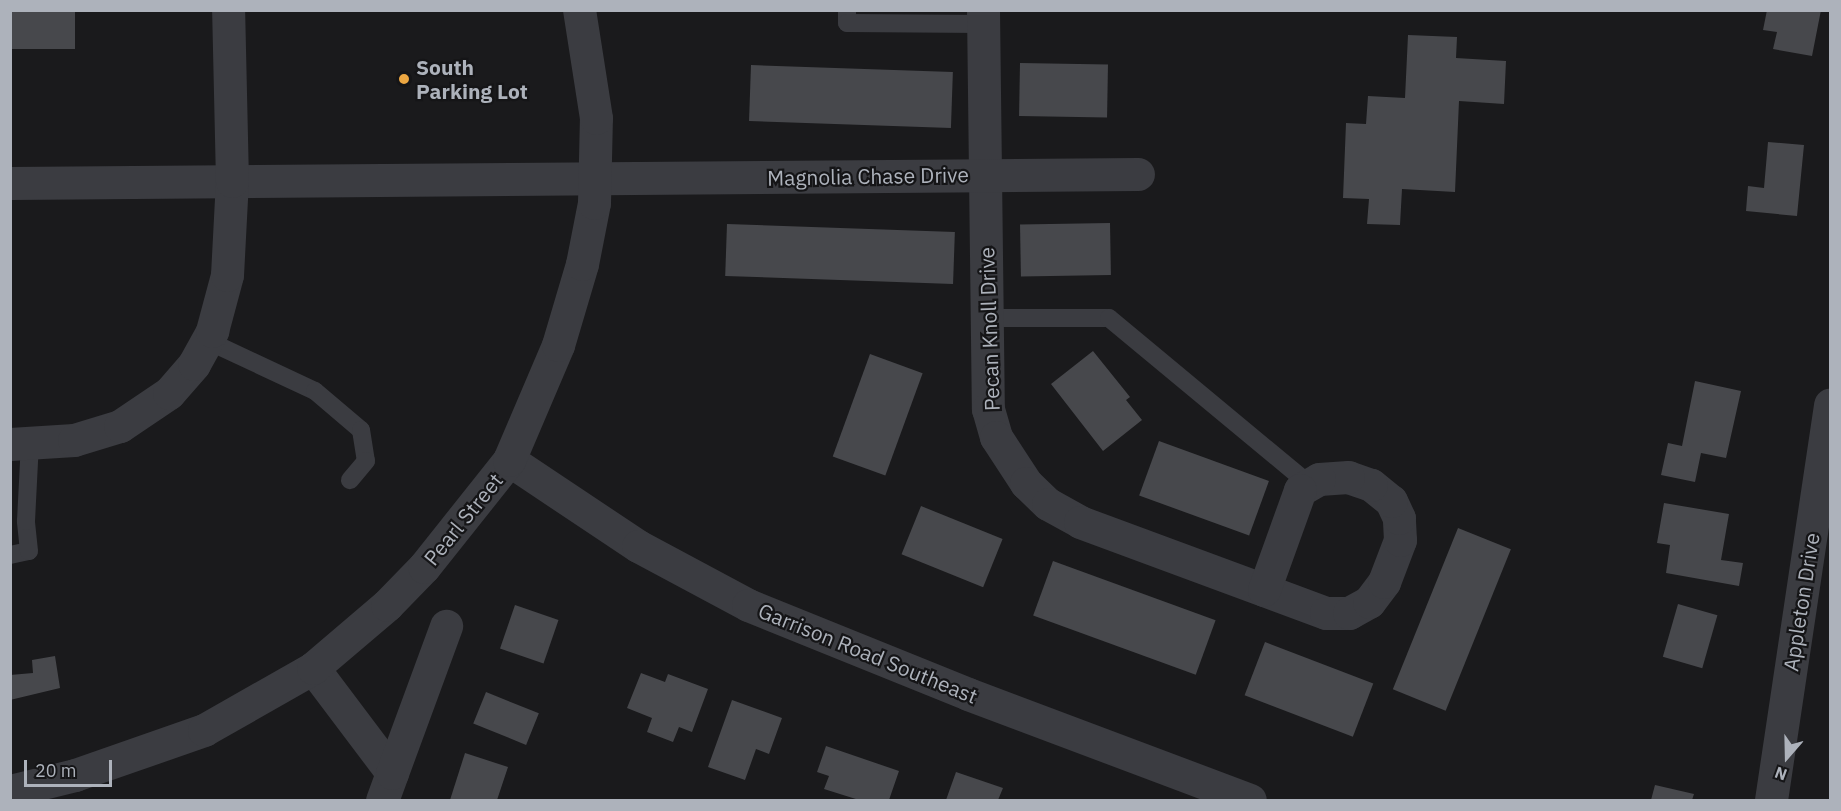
<!DOCTYPE html>
<style>
body{margin:0}
#map{position:relative;width:1841px;height:811px;overflow:hidden;background:#1a1a1c;font-family:"IBM Plex Sans",sans-serif}
div>[style]{position:absolute}
[style*='--x']{left:calc(var(--x)*1px);top:calc(var(--y)*1px);width:calc(var(--w)*1px);rotate:calc(var(--a)*1deg)}
.building>*{inset:0;background:#47484c;transform-origin:0 0}
.service>*{height:18px;margin:-9px;padding:0 9px;transform-origin:9px;border-radius:9px;background:#3b3c41}
.minor>*{height:33px;margin:-16.5px;padding:0 16.5px;transform-origin:16.5px;border-radius:16.5px;background:#3b3c41}
.tertiary>*{height:33px;margin:-16.5px;padding:0 16.5px;transform-origin:16.5px;border-radius:16.5px;background:#3b3c41}
.dots>*{width:16px;height:16px;translate:-50% -50%;box-sizing:border-box;border:3px solid #151517;border-radius:50%}
span{translate:-50% -50%;white-space:nowrap;text-align:center;line-height:1.15;-webkit-text-stroke:4.5px #151517;paint-order:stroke}
.poi-label{font-size:21px;color:#adb2bb;font-weight:700}
.left{translate:0 -50%;text-align:left}
.street-label{font-size:21px;color:#adb2bb}
.frame{position:absolute;inset:0;border:12px solid #adb2bb;pointer-events:none}
.north{position:absolute;left:1757px;top:727px;width:60px;height:60px;-webkit-text-stroke:4px #151517;paint-order:stroke;rotate:200deg;font-size:16px;font-weight:700;line-height:24px;text-align:center;color:#adb2bb}
.north::after{content:'';display:block;margin:auto;width:21px;height:27px;background:#adb2bb;clip-path:polygon(50% 0,100% 100%,50% 72%,0 100%)}
.scale{position:absolute;left:24px;top:760px;width:88px;height:27px;box-sizing:border-box;border:3px solid #adb2bb;border-top:0;padding-left:8px;font-size:18px;line-height:21px;white-space:nowrap;color:#adb2bb;-webkit-text-stroke:4px #151517;paint-order:stroke}
</style>
<div id="map">
<div class="building">
<div style="left:10px;top:10px;width:65px;height:39px"></div>
<div style="clip-path:polygon(1767px 10px,1821px 10px,1812px 56px,1773px 49px,1777px 32px,1763px 30px)"></div>
<div style="clip-path:polygon(1408px 35px,1457px 37px,1456px 58px,1506px 61px,1504px 104px,1459px 101px,1455px 192px,1402px 189px,1400px 225px,1367px 224px,1369px 199px,1343px 198px,1346px 123px,1366px 124px,1368px 96px,1405px 98px)"></div>
<div style="left:1020px;top:63px;width:88px;height:53px;rotate:1deg"></div>
<div style="left:751px;top:65px;width:202px;height:56px;rotate:2deg"></div>
<div style="clip-path:polygon(1768px 142px,1804px 145px,1797px 216px,1746px 211px,1748px 186px,1764px 188px)"></div>
<div style="left:1110px;top:223px;width:52px;height:90px;rotate:89deg"></div>
<div style="left:727px;top:224px;width:228px;height:52px;rotate:2deg"></div>
<div style="clip-path:polygon(1093px 351px,1130px 397px,1126px 400px,1142px 420px,1103px 451px,1051px 384px)"></div>
<div style="left:870px;top:354px;width:56px;height:109px;rotate:20deg"></div>
<div style="clip-path:polygon(1695px 381px,1741px 391px,1726px 458px,1701px 453px,1695px 482px,1661px 475px,1668px 443px,1682px 446px)"></div>
<div style="left:1159px;top:441px;width:117px;height:58px;rotate:20deg"></div>
<div style="clip-path:polygon(1664px 503px,1729px 514px,1721px 560px,1743px 563px,1739px 586px,1666px 573px,1670px 545px,1657px 543px)"></div>
<div style="left:921px;top:506px;width:88px;height:52px;rotate:22deg"></div>
<div style="left:1458px;top:528px;width:57px;height:174px;rotate:22deg"></div>
<div style="left:1053px;top:561px;width:173px;height:58px;rotate:20deg"></div>
<div style="left:1678px;top:604px;width:41px;height:55px;rotate:16deg"></div>
<div style="left:515px;top:605px;width:46px;height:46px;rotate:19deg"></div>
<div style="left:1265px;top:642px;width:116px;height:57px;rotate:21deg"></div>
<div style="clip-path:polygon(55px 656px,60px 688px,10px 700px,10px 675px,33px 673px,32px 660px)"></div>
<div style="clip-path:polygon(641px 673px,665px 682px,668px 674px,708px 689px,692px 732px,679px 727px,673px 742px,647px 732px,652px 718px,627px 708px)"></div>
<div style="left:486px;top:692px;width:57px;height:34px;rotate:22deg"></div>
<div style="clip-path:polygon(732px 700px,782px 718px,769px 754px,756px 749px,745px 780px,708px 767px)"></div>
<div style="clip-path:polygon(826px 746px,899px 771px,889px 800px,859px 800px,824px 789px,829px 776px,817px 772px)"></div>
<div style="clip-path:polygon(465px 753px,508px 767px,497px 800px,450px 800px)"></div>
<div style="clip-path:polygon(956px 772px,1003px 788px,998px 800px,946px 800px)"></div>
<div style="clip-path:polygon(1655px 785px,1694px 794px,1692px 800px,1651px 800px)"></div>
</div>
<div class="service">
<div style="--x:847;--y:10;--w:13;--a:90"></div>
<div style="--x:847;--y:23;--w:136;--a:0.4"></div>
<div style="--x:987;--y:318;--w:122;--a:0"></div>
<div style="--x:1109;--y:318;--w:261;--a:39.7"></div>
<div style="--x:206;--y:340;--w:120;--a:25.1"></div>
<div style="--x:315;--y:391;--w:60;--a:40.3"></div>
<div style="--x:361;--y:430;--w:31;--a:81"></div>
<div style="--x:366;--y:461;--w:25;--a:130"></div>
<div style="--x:10;--y:555;--w:19;--a:-12"></div>
<div style="--x:29;--y:551;--w:30;--a:-96"></div>
<div style="--x:26;--y:521;--w:78;--a:-87.1"></div>
</div>
<div class="minor">
<div style="--x:983;--y:10;--w:399;--a:89.3"></div>
<div style="--x:988;--y:409;--w:29;--a:74"></div>
<div style="--x:996;--y:437;--w:55;--a:56.9"></div>
<div style="--x:1026;--y:483;--w:30;--a:44"></div>
<div style="--x:1048;--y:504;--w:37;--a:29"></div>
<div style="--x:1080;--y:522;--w:196;--a:20.3"></div>
<div style="--x:1264;--y:590;--w:66;--a:20.4"></div>
<div style="--x:1326;--y:613;--w:23;--a:0"></div>
<div style="--x:1349;--y:613;--w:23;--a:-29"></div>
<div style="--x:1369;--y:602;--w:25;--a:-53"></div>
<div style="--x:1384;--y:582;--w:45;--a:-69.1"></div>
<div style="--x:1400;--y:540;--w:22;--a:-93"></div>
<div style="--x:1399;--y:518;--w:19;--a:-115"></div>
<div style="--x:1391;--y:501;--w:26;--a:-141"></div>
<div style="--x:1371;--y:485;--w:24;--a:-161"></div>
<div style="--x:1348;--y:477;--w:29;--a:176"></div>
<div style="--x:1319;--y:479;--w:22;--a:150"></div>
<div style="--x:1300;--y:490;--w:106;--a:109.8"></div>
<div style="--x:10;--y:183;--w:1128;--a:-0.46"></div>
<div style="--x:10;--y:444;--w:64;--a:-3.6"></div>
<div style="--x:74;--y:440;--w:48;--a:-16.9"></div>
<div style="--x:120;--y:426;--w:59;--a:-34"></div>
<div style="--x:169;--y:393;--w:38;--a:-49"></div>
<div style="--x:194;--y:364;--w:38;--a:-61"></div>
<div style="--x:212;--y:331;--w:58;--a:-75"></div>
<div style="--x:227;--y:275;--w:94;--a:-87"></div>
<div style="--x:232;--y:181;--w:171;--a:-91.3"></div>
<div style="--x:509;--y:460;--w:155;--a:33.7"></div>
<div style="--x:638;--y:546;--w:125;--a:28.2"></div>
<div style="--x:748;--y:605;--w:237;--a:22"></div>
<div style="--x:968;--y:694;--w:301;--a:20.6"></div>
<div style="--x:313;--y:668;--w:131;--a:53"></div>
<div style="--x:392;--y:773;--w:29;--a:110"></div>
<div style="--x:392;--y:773;--w:157;--a:-69.8"></div>
<div style="--x:1771;--y:800;--w:400;--a:-81.5"></div>
</div>
<div class="tertiary">
<div style="--x:10;--y:791;--w:67;--a:-13.8"></div>
<div style="--x:75;--y:775;--w:137;--a:-19.2"></div>
<div style="--x:204;--y:730;--w:125;--a:-29.6"></div>
<div style="--x:313;--y:668;--w:97;--a:-40.4"></div>
<div style="--x:387;--y:605;--w:53;--a:-45.8"></div>
<div style="--x:424;--y:567;--w:137;--a:-51.5"></div>
<div style="--x:509;--y:460;--w:125;--a:-66.9"></div>
<div style="--x:558;--y:345;--w:84;--a:-73.5"></div>
<div style="--x:582;--y:264;--w:62;--a:-78.9"></div>
<div style="--x:594;--y:203;--w:85;--a:-88.7"></div>
<div style="--x:596;--y:118;--w:109;--a:-98.9"></div>
</div>
<div class="dots">
<div style="left:404px;top:79px;background:#eca742"></div>
</div>
<div class="poi-label">
<span class="left" style="left:416px;top:79px">South<br>Parking Lot</span>
</div>
<div class="street-label">
<span style="left:868px;top:176px;rotate:-1deg">Magnolia Chase Drive</span>
<span style="left:989px;top:329px;rotate:-92deg">Pecan Knoll Drive</span>
<span style="left:463px;top:519px;rotate:-51deg">Pearl Street</span>
<span style="left:1801px;top:602px;rotate:-81deg">Appleton Drive</span>
<span style="left:868px;top:653px;rotate:22deg">Garrison Road Southeast</span>
</div>
<div class="frame"></div>
<div class="north">N</div>
<div class="scale">20 m</div>
</div>
